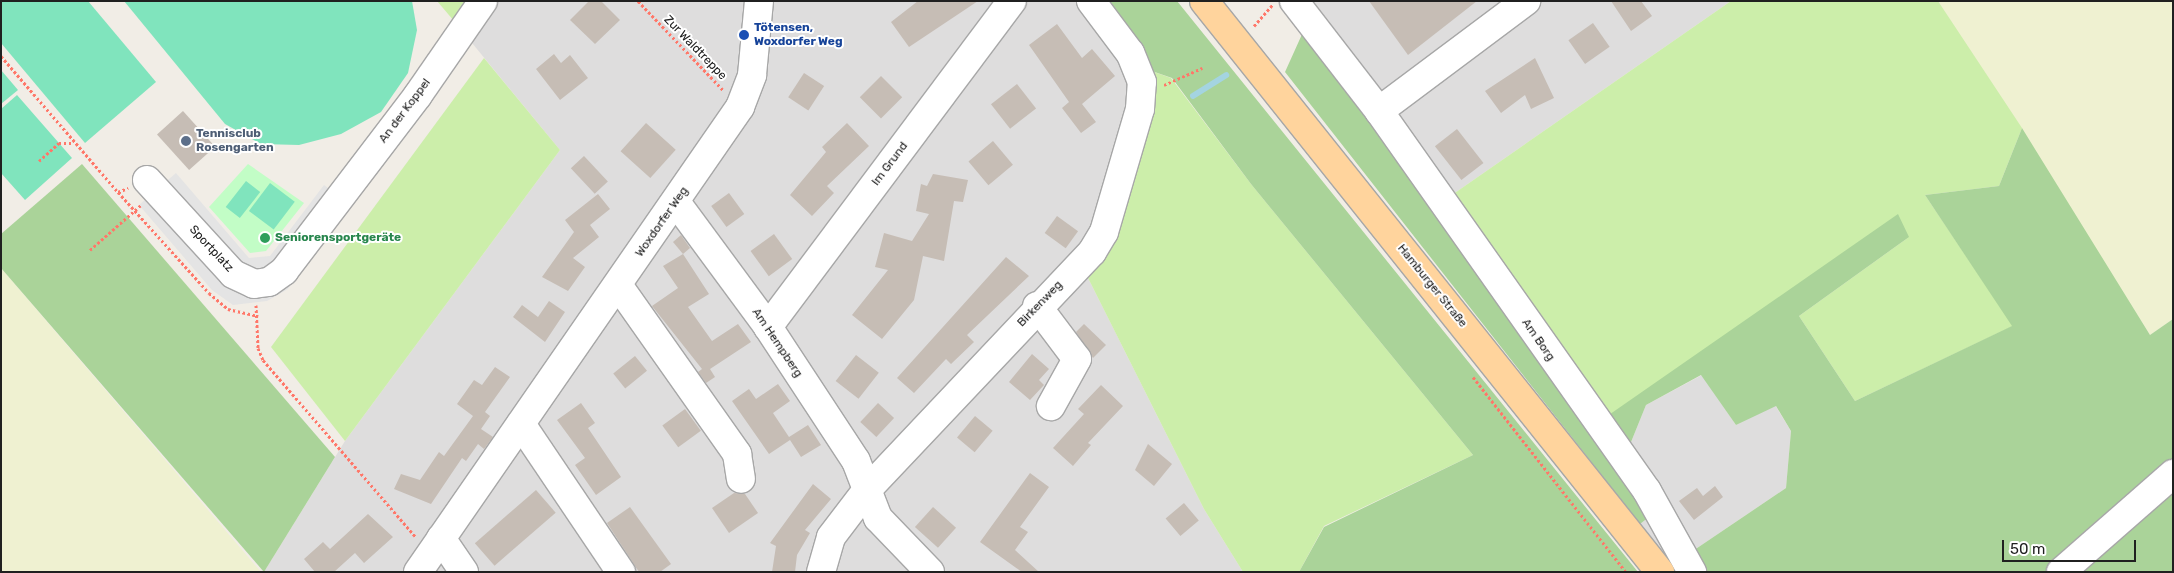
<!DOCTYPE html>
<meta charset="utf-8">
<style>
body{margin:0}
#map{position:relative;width:2174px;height:573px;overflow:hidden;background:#f1ede6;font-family:Rubik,sans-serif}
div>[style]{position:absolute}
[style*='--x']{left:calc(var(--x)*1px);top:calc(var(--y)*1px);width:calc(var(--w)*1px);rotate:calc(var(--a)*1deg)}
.residential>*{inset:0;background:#dedddd}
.farmland>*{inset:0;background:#eff1d1}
.grass>*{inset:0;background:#cea}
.forest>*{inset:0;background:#aad399}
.park>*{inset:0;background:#c2fdc6}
.pitch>*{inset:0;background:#80e4bd;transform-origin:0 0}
.parking>*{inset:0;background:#e4e4e4}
.stream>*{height:5.5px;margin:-2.75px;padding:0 2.75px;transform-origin:2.75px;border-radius:2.75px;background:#a4d4e1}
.building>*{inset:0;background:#c6bdb5;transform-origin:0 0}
.path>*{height:3px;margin-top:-1.5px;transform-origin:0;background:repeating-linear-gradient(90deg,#ff7769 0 2.5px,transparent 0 5px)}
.roads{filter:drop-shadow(1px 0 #a7a7a7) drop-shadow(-1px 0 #a7a7a7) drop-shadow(0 1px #a7a7a7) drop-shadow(0 -1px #a7a7a7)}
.minor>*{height:28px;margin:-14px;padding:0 14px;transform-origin:14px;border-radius:14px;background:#fff}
.major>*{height:28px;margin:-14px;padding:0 14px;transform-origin:14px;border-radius:14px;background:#ffd49d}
.dots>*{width:14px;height:14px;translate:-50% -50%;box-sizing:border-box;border:2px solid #fff;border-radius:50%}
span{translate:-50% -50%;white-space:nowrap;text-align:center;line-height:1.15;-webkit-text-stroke:4px #fff;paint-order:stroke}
.transit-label{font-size:12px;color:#164399;font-weight:700}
.left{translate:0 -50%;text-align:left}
.street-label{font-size:12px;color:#202020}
.service-label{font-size:12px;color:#4e5e75;font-weight:700}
.leisure-label{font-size:12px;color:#27864d;font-weight:700}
.frame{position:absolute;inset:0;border:2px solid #202020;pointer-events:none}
.scale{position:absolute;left:2002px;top:540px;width:134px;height:22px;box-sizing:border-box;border:2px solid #202020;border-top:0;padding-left:6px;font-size:15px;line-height:18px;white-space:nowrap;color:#202020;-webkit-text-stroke:4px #fff;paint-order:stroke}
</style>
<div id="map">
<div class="residential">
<div style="clip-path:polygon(467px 1px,1101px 1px,1146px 69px,1084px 270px,1204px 509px,1243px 572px,264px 572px,345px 441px,560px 150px,454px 21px)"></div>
<div style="clip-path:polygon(1293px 1px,1731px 1px,1449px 197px)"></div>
<div style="clip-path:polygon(1702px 375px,1736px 425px,1775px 405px,1791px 431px,1786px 488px,1672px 565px,1640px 524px,1667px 503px,1629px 447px,1646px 405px)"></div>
</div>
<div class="farmland">
<div style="clip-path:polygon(1938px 1px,2173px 1px,2173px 319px,2150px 335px)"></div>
<div style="clip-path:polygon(1px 268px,261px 572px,1px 572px)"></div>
</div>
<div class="grass">
<div style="clip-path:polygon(437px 1px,467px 1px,454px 21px)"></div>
<div style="clip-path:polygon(1731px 1px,1938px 1px,2022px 128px,1999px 186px,1925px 195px,2013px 326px,1855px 401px,1799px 316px,1909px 237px,1603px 419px,1449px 197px)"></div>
<div style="clip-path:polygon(484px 58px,560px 150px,345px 441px,271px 347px)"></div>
<div style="clip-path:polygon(1146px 69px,1171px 78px,1251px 184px,1473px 455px,1324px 526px,1299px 572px,1243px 572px,1204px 509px,1084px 270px)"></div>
</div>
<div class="forest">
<div style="clip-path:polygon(1101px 1px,1177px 1px,1638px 572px,1299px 572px,1324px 527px,1473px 455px,1251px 184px,1172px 78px,1146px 69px)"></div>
<div style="clip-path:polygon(1308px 21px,1603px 419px,1898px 214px,1909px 237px,1799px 316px,1855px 401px,2012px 326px,1925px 195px,1999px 186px,2022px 128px,2150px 335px,2173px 319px,2173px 572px,1677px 572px,1672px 565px,1786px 488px,1791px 431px,1776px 406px,1736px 425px,1701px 375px,1646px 405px,1629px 447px,1667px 503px,1640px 524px,1285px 72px)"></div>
<div style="clip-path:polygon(82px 164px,335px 457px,264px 572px,1px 268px,1px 234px)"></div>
</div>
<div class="park">
<div style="clip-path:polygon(248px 164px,304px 203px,266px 251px,250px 253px,209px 207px)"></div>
</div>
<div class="pitch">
<div style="clip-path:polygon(1px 1px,88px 1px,156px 82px,85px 143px,1px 43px)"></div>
<div style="clip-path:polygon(124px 1px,412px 1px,417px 30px,408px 73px,381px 112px,341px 134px,299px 145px,261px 144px,225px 124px)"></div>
<div style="clip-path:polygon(1px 70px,18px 90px,1px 104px)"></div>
<div style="clip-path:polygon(17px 95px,72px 158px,25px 200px,1px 173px,1px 109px)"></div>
<div style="left:246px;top:181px;width:18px;height:33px;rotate:38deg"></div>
<div style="left:270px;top:183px;width:31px;height:35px;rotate:37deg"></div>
</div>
<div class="parking">
<div style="clip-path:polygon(176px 173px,249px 258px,270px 256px,324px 185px,352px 206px,340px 221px,334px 216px,315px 252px,288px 289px,267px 301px,233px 305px,212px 290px,139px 205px)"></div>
</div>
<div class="stream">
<div style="--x:1193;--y:96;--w:39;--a:-32"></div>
</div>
<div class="building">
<div style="clip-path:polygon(589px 1px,601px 1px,620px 20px,595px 44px,570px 20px)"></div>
<div style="clip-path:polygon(918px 1px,978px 1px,909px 47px,891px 22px)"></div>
<div style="clip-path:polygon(1369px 1px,1477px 1px,1408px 55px)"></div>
<div style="clip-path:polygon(1611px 1px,1641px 1px,1652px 16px,1631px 31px)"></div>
<div style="left:1593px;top:23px;width:29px;height:30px;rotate:55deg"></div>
<div style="clip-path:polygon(1057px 24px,1082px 58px,1092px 49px,1115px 76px,1082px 104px,1096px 122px,1081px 133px,1062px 108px,1069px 102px,1029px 45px)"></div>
<div style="clip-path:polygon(554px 54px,561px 63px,570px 55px,588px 78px,560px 100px,536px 69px)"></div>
<div style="clip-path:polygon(1535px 58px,1554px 98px,1531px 109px,1525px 95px,1501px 113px,1485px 91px)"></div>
<div style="left:804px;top:73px;width:24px;height:29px;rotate:33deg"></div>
<div style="left:881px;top:76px;width:30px;height:30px;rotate:45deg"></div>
<div style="left:1017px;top:84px;width:31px;height:33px;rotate:52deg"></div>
<div style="left:183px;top:111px;width:48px;height:35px;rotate:48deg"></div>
<div style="left:646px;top:123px;width:40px;height:38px;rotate:42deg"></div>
<div style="clip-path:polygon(847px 123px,869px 146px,827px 186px,834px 193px,812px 216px,790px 195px,826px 152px,822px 147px)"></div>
<div style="left:1457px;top:129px;width:43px;height:28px;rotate:52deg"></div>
<div style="left:993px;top:141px;width:31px;height:32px;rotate:50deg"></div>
<div style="left:584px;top:156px;width:35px;height:18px;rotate:47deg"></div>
<div style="clip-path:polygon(933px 174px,968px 180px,963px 202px,954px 201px,944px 261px,923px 256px,914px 300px,882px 339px,852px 315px,888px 270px,875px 267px,884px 233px,912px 241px,929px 214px,916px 211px,921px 184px,927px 186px)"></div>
<div style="left:729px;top:193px;width:26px;height:22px;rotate:54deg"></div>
<div style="clip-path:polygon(598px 194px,610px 209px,590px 225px,599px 237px,573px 258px,585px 267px,568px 291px,542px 277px,574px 232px,565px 220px)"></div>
<div style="left:1057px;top:216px;width:26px;height:21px;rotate:36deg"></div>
<div style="left:774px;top:234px;width:31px;height:29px;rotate:54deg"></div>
<div style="clip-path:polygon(681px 235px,690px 248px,683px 254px,673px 242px)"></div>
<div style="clip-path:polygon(683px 254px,709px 294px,688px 307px,712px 341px,738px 324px,751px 342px,710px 369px,715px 377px,706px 383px,698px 372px,702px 369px,652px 306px,678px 288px,663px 266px)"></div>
<div style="clip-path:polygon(1006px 257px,1029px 276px,967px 335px,974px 342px,951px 364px,946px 359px,914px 393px,897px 378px)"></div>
<div style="clip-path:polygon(549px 301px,565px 312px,545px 342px,513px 317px,522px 305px,538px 317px)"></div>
<div style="clip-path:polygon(1084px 324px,1106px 345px,1093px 358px,1076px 332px)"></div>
<div style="clip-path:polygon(1032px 354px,1049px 369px,1039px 380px,1044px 385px,1030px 400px,1009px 382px)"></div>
<div style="left:856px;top:355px;width:29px;height:33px;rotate:38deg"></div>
<div style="left:635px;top:356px;width:19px;height:28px;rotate:51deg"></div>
<div style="clip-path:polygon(495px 367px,510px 377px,485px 412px,490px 416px,481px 429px,493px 437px,484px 449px,478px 444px,466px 461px,462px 458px,431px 504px,394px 489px,401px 474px,420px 480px,439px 452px,444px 456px,473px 416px,457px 404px,474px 380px,482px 385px)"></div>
<div style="clip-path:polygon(778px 384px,790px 401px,773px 413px,789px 437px,808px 425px,821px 445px,801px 457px,790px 440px,769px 454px,732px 401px,749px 389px,756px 399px)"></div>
<div style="clip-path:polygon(1101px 385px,1123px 406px,1088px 443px,1091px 445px,1073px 466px,1053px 448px,1084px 414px,1078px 409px)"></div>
<div style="clip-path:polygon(581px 403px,595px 423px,588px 428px,621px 477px,596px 495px,575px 465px,585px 458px,557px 420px)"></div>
<div style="left:878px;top:403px;width:22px;height:26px;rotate:43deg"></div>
<div style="left:685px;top:409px;width:27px;height:28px;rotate:54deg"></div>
<div style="left:975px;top:416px;width:23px;height:28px;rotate:40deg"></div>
<div style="clip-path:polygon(1148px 444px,1172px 464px,1154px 486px,1135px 470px)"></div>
<div style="clip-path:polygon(1030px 473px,1049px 487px,1020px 527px,1028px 532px,1015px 550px,1039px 572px,1022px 572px,980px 542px)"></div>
<div style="clip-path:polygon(813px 484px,831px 499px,805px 530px,810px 533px,797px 555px,795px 572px,772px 572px,776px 546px,770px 543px)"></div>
<div style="clip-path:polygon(1715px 486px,1723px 497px,1694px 520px,1679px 501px,1697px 488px,1703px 496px)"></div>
<div style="left:536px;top:490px;width:30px;height:81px;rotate:49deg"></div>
<div style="clip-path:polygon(734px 493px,745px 494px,758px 513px,729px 533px,712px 508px)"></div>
<div style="left:1184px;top:503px;width:23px;height:24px;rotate:50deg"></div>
<div style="clip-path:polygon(630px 507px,671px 564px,660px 572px,639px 572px,607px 523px)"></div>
<div style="left:933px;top:507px;width:31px;height:27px;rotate:42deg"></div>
<div style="clip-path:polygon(368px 514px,393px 537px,364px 563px,355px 553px,334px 572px,315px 572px,304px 559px,323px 542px,330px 549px)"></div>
</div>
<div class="path">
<div style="--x:638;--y:1;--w:124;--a:46.3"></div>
<div style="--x:1254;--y:26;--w:28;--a:-49"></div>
<div style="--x:1;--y:56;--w:179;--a:49.3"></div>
<div style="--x:118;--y:192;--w:11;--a:-22"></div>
<div style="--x:1164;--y:85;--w:42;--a:-24.1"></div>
<div style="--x:39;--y:161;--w:27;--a:-42"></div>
<div style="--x:59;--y:143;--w:13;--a:0"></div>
<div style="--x:118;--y:192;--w:136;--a:48"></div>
<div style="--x:209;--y:293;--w:25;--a:40"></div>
<div style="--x:228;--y:309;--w:31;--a:13"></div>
<div style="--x:90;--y:250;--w:69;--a:-41.5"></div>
<div style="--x:256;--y:305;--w:43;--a:87.3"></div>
<div style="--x:258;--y:348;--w:13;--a:67"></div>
<div style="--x:263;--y:360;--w:234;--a:49.2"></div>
<div style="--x:1473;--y:377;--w:248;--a:51.9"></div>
</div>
<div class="roads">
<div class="minor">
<div style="--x:1294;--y:1;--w:139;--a:52.3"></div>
<div style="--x:1379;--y:111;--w:465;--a:54.8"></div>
<div style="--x:1647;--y:491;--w:93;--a:60.9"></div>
<div style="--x:1379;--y:111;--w:184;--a:-36.8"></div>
<div style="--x:147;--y:180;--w:127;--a:47.5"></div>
<div style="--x:233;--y:274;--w:23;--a:25"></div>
<div style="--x:254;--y:284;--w:15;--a:-8"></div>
<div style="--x:269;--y:282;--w:19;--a:-36"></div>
<div style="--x:284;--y:271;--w:221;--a:-52.7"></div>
<div style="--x:418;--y:95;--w:114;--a:-55.3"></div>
<div style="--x:676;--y:202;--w:155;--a:53.6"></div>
<div style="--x:768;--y:327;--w:160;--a:56.7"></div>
<div style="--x:856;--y:461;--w:61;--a:68.9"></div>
<div style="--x:878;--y:518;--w:75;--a:46.1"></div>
<div style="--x:618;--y:285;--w:207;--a:54.8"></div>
<div style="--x:737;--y:454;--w:25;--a:81"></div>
<div style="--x:1037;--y:306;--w:66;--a:53"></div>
<div style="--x:1077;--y:359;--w:54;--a:119"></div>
<div style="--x:768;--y:327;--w:407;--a:-53.2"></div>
<div style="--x:521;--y:424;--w:179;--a:56"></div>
<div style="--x:441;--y:538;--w:41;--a:55.9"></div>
<div style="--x:418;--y:572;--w:566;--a:-55.3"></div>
<div style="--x:740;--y:107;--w:34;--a:-69"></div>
<div style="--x:752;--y:75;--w:74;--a:-84.6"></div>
<div style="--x:821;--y:572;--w:36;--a:-74"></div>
<div style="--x:831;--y:537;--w:58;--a:-52.7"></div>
<div style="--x:866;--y:491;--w:329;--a:-46.6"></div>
<div style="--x:1092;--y:252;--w:23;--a:-59"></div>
<div style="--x:1104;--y:232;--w:128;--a:-73.7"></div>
<div style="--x:1140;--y:109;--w:27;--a:-86"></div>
<div style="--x:1142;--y:82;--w:31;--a:-112"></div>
<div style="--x:1130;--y:53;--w:65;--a:-126.9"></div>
<div style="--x:2061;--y:572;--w:149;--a:-41.2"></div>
</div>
<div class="major">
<div style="--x:1204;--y:1;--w:731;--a:51.39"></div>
</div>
</div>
<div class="dots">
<div style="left:744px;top:35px;background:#1a4fb4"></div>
<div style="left:186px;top:141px;background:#5c6f8a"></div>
<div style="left:265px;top:238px;background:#2e9e5b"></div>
</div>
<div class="transit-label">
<span class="left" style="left:754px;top:35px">Tötensen,<br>Woxdorfer Weg</span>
</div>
<div class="street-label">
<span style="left:695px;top:48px;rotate:46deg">Zur Waldtreppe</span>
<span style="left:405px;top:111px;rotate:-53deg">An der Koppel</span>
<span style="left:890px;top:164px;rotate:-53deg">Im Grund</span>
<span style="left:662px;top:222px;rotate:-55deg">Woxdorfer Weg</span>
<span style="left:211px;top:249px;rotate:47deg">Sportplatz</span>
<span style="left:1432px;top:286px;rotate:51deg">Hamburger Straße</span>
<span style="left:1040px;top:304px;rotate:-46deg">Birkenweg</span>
<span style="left:1538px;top:340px;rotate:55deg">Am Borg</span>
<span style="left:777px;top:343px;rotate:56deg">Am Hempberg</span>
</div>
<div class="service-label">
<span class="left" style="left:196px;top:141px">Tennisclub<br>Rosengarten</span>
</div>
<div class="leisure-label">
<span class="left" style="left:275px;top:238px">Seniorensportgeräte</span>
</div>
<div class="frame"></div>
<div class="scale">50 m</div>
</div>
